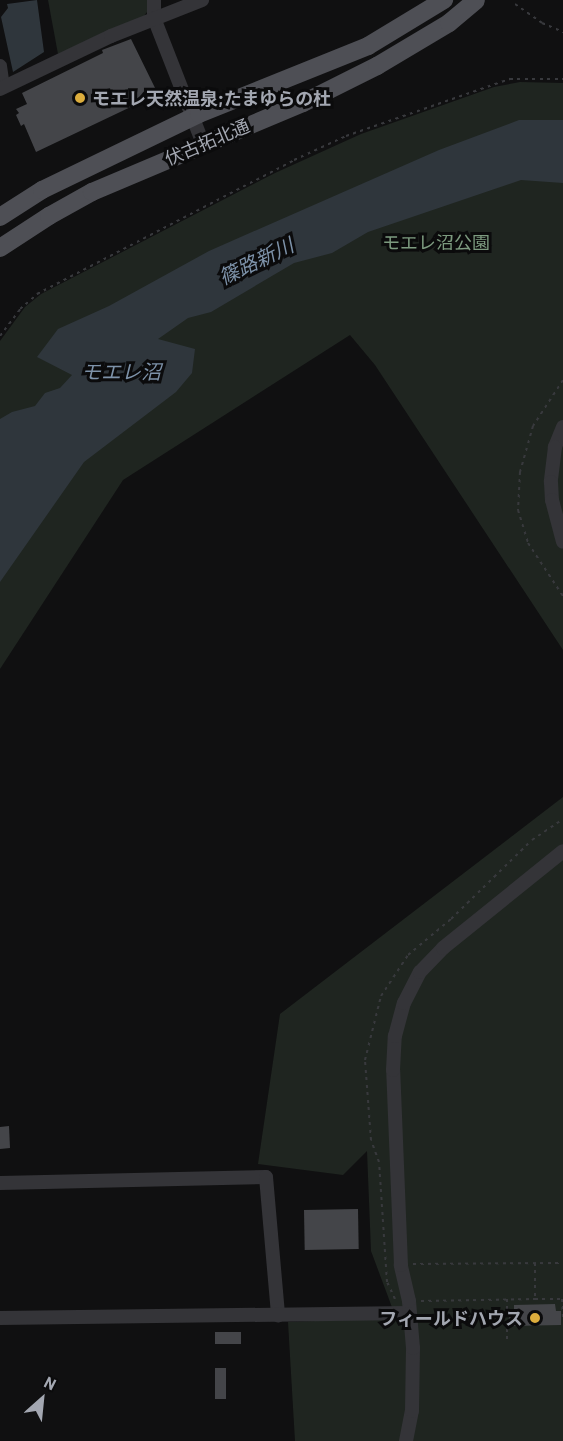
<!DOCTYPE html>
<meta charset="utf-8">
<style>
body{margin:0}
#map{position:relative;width:563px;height:1441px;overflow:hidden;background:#101011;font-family:Barlow,"Noto Sans JP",sans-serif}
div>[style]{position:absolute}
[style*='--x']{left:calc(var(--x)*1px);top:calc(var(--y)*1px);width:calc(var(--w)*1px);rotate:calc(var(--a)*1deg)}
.green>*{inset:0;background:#1f2520}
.water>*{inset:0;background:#2f363c}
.building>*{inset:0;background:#444549;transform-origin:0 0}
.path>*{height:2px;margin-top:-1px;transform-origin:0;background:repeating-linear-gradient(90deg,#38393d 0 3px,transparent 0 7.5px)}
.minor>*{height:14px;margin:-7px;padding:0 7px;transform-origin:7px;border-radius:7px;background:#343438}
.major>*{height:18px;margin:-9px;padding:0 9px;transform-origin:9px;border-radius:9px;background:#4e4f55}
.dots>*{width:16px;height:16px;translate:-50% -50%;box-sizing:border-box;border:3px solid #0b0b0c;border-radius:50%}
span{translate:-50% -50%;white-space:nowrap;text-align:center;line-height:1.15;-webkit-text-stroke:6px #0b0b0c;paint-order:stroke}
.poi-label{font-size:18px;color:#a3a7b1;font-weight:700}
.left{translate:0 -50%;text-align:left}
.right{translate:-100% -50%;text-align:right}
.street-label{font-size:18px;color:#a3a7b1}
.park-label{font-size:18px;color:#7c9a7f}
.water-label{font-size:20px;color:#7d92a9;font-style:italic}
.north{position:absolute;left:12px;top:1369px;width:60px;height:60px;-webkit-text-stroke:4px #0b0b0c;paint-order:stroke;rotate:27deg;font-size:16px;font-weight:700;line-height:24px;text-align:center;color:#a3a7b1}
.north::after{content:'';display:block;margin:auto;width:21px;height:27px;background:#a3a7b1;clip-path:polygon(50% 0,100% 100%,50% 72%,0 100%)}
</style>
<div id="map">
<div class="green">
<div style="clip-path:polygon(48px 0,147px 0,147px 12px,144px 16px,58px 54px)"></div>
<div style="clip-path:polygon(520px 82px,563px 83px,563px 650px,375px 365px,350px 335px,123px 480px,0 669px,0 341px,25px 307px,41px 294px,275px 173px,361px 134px,494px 87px)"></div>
<div style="clip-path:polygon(563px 797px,563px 1441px,295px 1441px,288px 1322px,396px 1318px,371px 1251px,367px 1151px,343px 1175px,258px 1164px,280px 1014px)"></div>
</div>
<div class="water">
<div style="clip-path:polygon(37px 0,44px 52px,13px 72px,1px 17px,8px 8px,7px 4px)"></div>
<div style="clip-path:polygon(519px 120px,563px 120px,563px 183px,521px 180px,368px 232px,332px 253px,294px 263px,211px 312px,188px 318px,158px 339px,195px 349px,192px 373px,176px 392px,84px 462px,0 582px,0 419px,12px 412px,35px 406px,45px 393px,60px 388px,72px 375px,37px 357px,58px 329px,109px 306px,209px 251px,439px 150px)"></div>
</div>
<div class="building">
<div style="clip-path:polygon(131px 39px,158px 94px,36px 152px,24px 124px,21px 126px,16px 115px,19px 113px,16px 109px,27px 104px,22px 93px,103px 53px,102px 50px)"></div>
<div style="clip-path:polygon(9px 1126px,10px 1148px,0 1149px,0 1127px)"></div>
<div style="left:358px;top:1209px;width:40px;height:54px;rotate:89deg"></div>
<div style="clip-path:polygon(555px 1304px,556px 1311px,561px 1311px,561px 1325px,509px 1326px,509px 1312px,514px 1312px,514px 1305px)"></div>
<div style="left:215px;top:1332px;width:26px;height:12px"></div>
<div style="left:215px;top:1368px;width:11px;height:31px"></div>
</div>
<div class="path">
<div style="--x:515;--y:4;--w:33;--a:35"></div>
<div style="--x:542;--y:23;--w:23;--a:23"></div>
<div style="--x:0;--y:336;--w:34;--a:-53"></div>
<div style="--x:20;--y:309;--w:23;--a:-41"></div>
<div style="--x:37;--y:294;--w:290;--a:-27.5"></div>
<div style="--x:294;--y:160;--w:57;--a:-24.8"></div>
<div style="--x:346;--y:136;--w:174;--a:-19.2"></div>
<div style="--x:510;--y:79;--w:53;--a:0"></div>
<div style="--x:563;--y:380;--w:55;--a:123.1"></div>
<div style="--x:533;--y:426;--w:48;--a:105.8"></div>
<div style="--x:520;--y:472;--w:38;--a:93"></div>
<div style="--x:518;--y:510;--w:34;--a:73"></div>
<div style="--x:528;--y:543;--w:64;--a:56.6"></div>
<div style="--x:535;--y:1263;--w:36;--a:90"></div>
<div style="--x:535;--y:1299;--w:28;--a:0"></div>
<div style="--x:413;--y:1264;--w:150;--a:-0.4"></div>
<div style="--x:395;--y:1299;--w:19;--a:-115"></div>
<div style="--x:387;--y:1282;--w:120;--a:-93.8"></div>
<div style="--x:379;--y:1162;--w:23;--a:-110"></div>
<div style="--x:371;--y:1140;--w:80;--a:-94.3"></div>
<div style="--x:365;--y:1060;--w:66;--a:-76"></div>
<div style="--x:381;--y:996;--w:49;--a:-56.6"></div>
<div style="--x:408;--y:955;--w:56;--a:-39.9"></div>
<div style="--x:451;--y:919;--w:113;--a:-44.3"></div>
<div style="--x:532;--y:840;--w:37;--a:-34"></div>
<div style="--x:507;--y:1299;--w:43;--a:90"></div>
<div style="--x:562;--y:1299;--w:19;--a:87"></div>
<div style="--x:421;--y:1301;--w:114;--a:-1"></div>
</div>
<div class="minor">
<div style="--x:154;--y:0;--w:18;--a:90"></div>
<div style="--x:154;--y:18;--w:135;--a:68.7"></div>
<div style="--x:0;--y:66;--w:21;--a:82"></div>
<div style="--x:0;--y:89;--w:123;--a:-25.5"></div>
<div style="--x:111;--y:36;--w:98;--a:-21.6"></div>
<div style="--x:563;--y:427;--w:22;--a:112"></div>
<div style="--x:555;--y:447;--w:35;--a:97"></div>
<div style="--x:551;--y:482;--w:18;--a:87"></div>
<div style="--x:552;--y:500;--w:43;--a:75.3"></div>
<div style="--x:0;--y:1183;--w:266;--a:-1.3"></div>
<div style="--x:266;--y:1177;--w:139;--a:85"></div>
<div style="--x:0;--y:1318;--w:410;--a:-0.7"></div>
<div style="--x:406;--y:1441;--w:31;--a:-79"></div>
<div style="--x:412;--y:1411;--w:63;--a:-89.1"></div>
<div style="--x:413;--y:1348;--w:47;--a:-94.9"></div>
<div style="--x:409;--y:1301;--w:37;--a:-103"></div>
<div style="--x:401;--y:1265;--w:195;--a:-92.3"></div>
<div style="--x:393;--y:1070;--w:34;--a:-87"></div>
<div style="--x:395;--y:1036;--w:34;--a:-75"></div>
<div style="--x:404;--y:1003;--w:35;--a:-63"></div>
<div style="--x:420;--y:972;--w:33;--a:-46"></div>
<div style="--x:443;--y:948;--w:154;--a:-38.9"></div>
</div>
<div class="major">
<div style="--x:0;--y:217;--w:50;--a:-32.7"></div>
<div style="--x:42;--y:190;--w:174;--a:-25.8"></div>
<div style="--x:199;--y:114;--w:182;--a:-21.9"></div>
<div style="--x:368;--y:46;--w:89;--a:-31.2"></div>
<div style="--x:0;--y:248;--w:59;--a:-33.1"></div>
<div style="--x:49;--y:216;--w:49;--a:-29.2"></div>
<div style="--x:92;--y:192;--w:229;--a:-22.9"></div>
<div style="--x:303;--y:103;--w:83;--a:-26.6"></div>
<div style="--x:377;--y:66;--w:84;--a:-30.8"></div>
<div style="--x:449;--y:23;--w:35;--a:-40"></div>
</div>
<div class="dots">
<div style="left:80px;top:98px;background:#dcad3d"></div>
<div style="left:535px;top:1318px;background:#dcad3d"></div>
</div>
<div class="poi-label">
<span class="left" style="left:92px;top:98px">モエレ天然温泉;たまゆらの杜</span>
<span class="right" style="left:523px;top:1318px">フィールドハウス</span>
</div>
<div class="street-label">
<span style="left:207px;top:142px;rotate:-23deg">伏古拓北通</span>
</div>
<div class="park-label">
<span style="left:436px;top:242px">モエレ沼公園</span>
</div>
<div class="water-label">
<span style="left:256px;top:261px;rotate:-26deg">篠路新川</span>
<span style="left:121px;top:371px">モエレ沼</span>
</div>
<div class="north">N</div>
</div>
